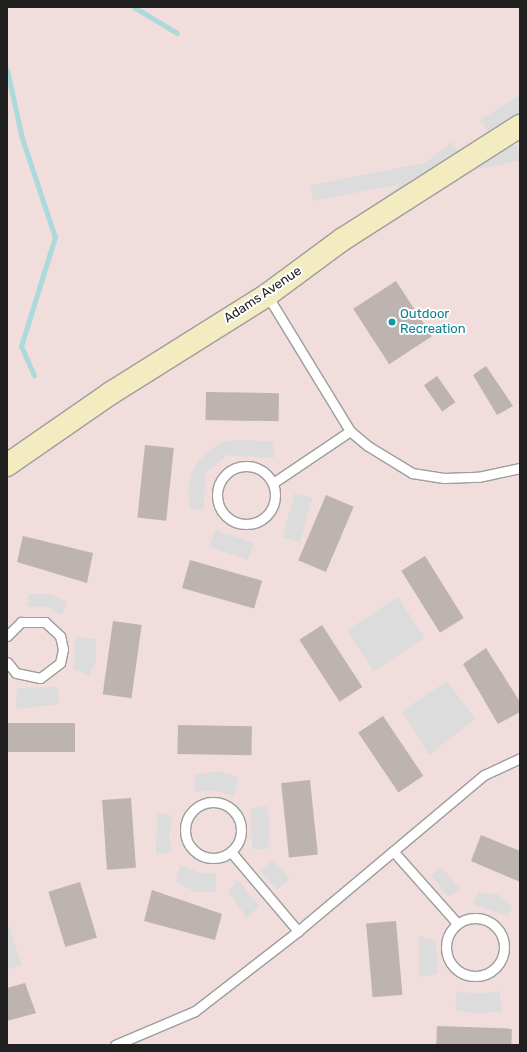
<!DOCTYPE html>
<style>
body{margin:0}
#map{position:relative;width:527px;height:1052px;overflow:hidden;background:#f0ebe7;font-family:Rubik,sans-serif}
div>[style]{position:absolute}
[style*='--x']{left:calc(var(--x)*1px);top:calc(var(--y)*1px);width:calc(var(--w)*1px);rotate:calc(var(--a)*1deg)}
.military>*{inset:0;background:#f0dddc;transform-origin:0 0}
.parking>*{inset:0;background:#dcdcdc;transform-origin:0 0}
.stream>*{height:5px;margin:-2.5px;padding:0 2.5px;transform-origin:2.5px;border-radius:2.5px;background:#acd9d9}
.building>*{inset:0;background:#bdb3b0;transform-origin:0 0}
.roads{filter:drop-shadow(1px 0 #9d9d9d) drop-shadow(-1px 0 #9d9d9d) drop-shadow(0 1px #9d9d9d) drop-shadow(0 -1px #9d9d9d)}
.lane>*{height:9px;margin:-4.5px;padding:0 4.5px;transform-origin:4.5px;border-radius:4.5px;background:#fff}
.lane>.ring{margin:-4.5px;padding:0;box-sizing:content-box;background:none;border:9px solid #fff;border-radius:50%}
.secondary>*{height:22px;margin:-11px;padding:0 11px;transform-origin:11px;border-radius:11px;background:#f4ecc1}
.dots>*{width:11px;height:11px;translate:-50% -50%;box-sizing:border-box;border:2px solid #fff;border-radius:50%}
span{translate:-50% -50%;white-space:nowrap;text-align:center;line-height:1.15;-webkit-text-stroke:4px #fff;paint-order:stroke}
.street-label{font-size:13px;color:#202020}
.culture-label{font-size:13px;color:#0d838f}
.left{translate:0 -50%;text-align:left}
.frame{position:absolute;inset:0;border:8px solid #202020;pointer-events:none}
</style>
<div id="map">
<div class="military">
<div style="left:7px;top:7px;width:513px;height:1038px"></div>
</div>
<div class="parking">
<div style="clip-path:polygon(520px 95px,520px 112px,488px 131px,480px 120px)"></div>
<div style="left:451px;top:142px;width:16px;height:130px;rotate:50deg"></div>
<div style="left:517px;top:145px;width:16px;height:211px;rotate:79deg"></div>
<div style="clip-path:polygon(246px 440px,274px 442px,274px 458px,227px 455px,205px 474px,204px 509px,190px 509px,188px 486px,192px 471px,205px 453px,224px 441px)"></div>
<div style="left:295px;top:493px;width:18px;height:46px;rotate:16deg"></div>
<div style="left:215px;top:530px;width:41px;height:18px;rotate:18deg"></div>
<div style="clip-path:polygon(29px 594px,50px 594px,67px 601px,62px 616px,49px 607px,27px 607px)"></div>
<div style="left:398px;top:597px;width:49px;height:61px;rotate:57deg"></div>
<div style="clip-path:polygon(76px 637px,96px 639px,96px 660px,89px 676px,73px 669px)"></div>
<div style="clip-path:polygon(447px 681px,475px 719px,429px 755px,402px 711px)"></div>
<div style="clip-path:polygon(57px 687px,60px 704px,16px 709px,17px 688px)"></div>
<div style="clip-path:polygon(218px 771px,239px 777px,234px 796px,214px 790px,195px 792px,195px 775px)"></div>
<div style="clip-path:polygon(267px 806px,270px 823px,268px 849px,252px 849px,251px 809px)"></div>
<div style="clip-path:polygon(157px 812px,173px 816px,169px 837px,173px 851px,156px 855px)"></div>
<div style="left:273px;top:860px;width:25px;height:17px;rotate:48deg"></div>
<div style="clip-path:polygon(180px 865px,200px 873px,216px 873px,216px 892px,196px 892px,176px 882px)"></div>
<div style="clip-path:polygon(441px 867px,460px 889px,448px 897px,431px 875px)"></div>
<div style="clip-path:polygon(238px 880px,259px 906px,247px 918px,228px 891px)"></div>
<div style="clip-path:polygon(479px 892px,499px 895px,512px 906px,508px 916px,473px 904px)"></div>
<div style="clip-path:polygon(7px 921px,22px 965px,7px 970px)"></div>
<div style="clip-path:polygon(419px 936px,436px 941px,437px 974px,419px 977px)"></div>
<div style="clip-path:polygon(457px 991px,477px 994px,499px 991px,502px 1011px,477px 1014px,455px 1010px)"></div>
</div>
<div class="stream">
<div style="--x:134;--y:7;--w:50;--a:31.2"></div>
<div style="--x:7;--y:70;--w:70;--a:77.6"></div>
<div style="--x:22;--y:138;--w:104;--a:71.6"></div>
<div style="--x:55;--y:237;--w:114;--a:107.3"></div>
<div style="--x:21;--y:346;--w:32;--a:66"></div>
</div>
<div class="building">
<div style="left:396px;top:281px;width:66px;height:51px;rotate:57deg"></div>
<div style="clip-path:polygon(486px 366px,513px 406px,497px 415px,473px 375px)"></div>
<div style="left:437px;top:376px;width:32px;height:16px;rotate:55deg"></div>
<div style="left:206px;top:392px;width:73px;height:28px;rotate:1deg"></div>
<div style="left:145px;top:445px;width:29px;height:73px;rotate:6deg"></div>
<div style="left:326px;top:495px;width:30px;height:71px;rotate:23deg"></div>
<div style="clip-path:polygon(23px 536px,93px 553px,87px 583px,17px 562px)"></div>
<div style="left:425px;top:556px;width:73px;height:28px;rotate:58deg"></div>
<div style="left:190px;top:560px;width:75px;height:29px;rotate:16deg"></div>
<div style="left:113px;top:621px;width:29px;height:74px;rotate:8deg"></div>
<div style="left:322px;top:625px;width:74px;height:27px;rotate:57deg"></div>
<div style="clip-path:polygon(486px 648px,520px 702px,520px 712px,498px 724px,463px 664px)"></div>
<div style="left:383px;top:716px;width:72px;height:30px;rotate:56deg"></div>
<div style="left:7px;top:723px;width:68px;height:29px"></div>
<div style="left:178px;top:725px;width:74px;height:29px;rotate:1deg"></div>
<div style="left:310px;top:780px;width:75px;height:29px;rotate:84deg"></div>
<div style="left:131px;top:798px;width:70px;height:29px;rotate:86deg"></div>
<div style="clip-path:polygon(481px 835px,520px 851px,520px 882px,471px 861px)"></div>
<div style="left:80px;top:882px;width:58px;height:33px;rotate:73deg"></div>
<div style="clip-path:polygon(152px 890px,222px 914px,215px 940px,144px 921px)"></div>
<div style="left:396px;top:921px;width:74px;height:30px;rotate:85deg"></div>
<div style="clip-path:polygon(25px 983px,36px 1013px,7px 1021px,7px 988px)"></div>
<div style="left:437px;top:1026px;width:75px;height:19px;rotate:2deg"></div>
</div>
<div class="roads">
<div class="lane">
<div style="--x:267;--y:295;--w:159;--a:58.6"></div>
<div style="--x:350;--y:431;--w:23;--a:40"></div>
<div style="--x:368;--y:446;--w:52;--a:31.5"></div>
<div style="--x:412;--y:473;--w:32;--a:9"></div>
<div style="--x:444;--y:478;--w:34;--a:-2"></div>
<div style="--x:478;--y:477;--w:43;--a:-12.1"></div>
<div class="ring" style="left:217px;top:466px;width:49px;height:49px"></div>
<div style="--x:273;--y:483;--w:93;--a:-34"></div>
<div style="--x:7;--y:636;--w:20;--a:-45"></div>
<div style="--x:21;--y:622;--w:24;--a:0"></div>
<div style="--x:45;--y:622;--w:21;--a:43"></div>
<div style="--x:60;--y:636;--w:13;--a:77"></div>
<div style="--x:63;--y:649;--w:14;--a:102"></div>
<div style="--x:60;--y:663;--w:25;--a:143"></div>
<div style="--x:40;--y:678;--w:25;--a:-168"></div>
<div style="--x:16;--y:673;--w:14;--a:-129"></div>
<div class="ring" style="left:185px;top:802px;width:47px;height:47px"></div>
<div style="--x:393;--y:851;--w:96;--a:48.4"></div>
<div style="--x:231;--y:852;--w:104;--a:49.7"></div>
<div class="ring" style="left:446px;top:918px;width:49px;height:49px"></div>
<div style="--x:115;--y:1045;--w:87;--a:-23"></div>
<div style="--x:195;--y:1011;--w:130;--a:-37.8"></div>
<div style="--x:298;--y:931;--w:243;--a:-40"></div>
<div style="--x:484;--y:775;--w:40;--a:-25"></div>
</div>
<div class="secondary">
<div style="--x:7;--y:465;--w:126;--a:-34.7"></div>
<div style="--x:111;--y:393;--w:184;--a:-32.1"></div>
<div style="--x:267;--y:295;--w:94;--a:-36.4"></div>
<div style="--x:343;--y:239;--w:210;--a:-32.6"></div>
</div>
</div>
<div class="dots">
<div style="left:392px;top:322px;background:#0f9aa8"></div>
</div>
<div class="street-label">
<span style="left:263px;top:295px;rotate:-34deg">Adams Avenue</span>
</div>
<div class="culture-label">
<span class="left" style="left:400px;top:322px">Outdoor<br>Recreation</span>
</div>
<div class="frame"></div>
</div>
